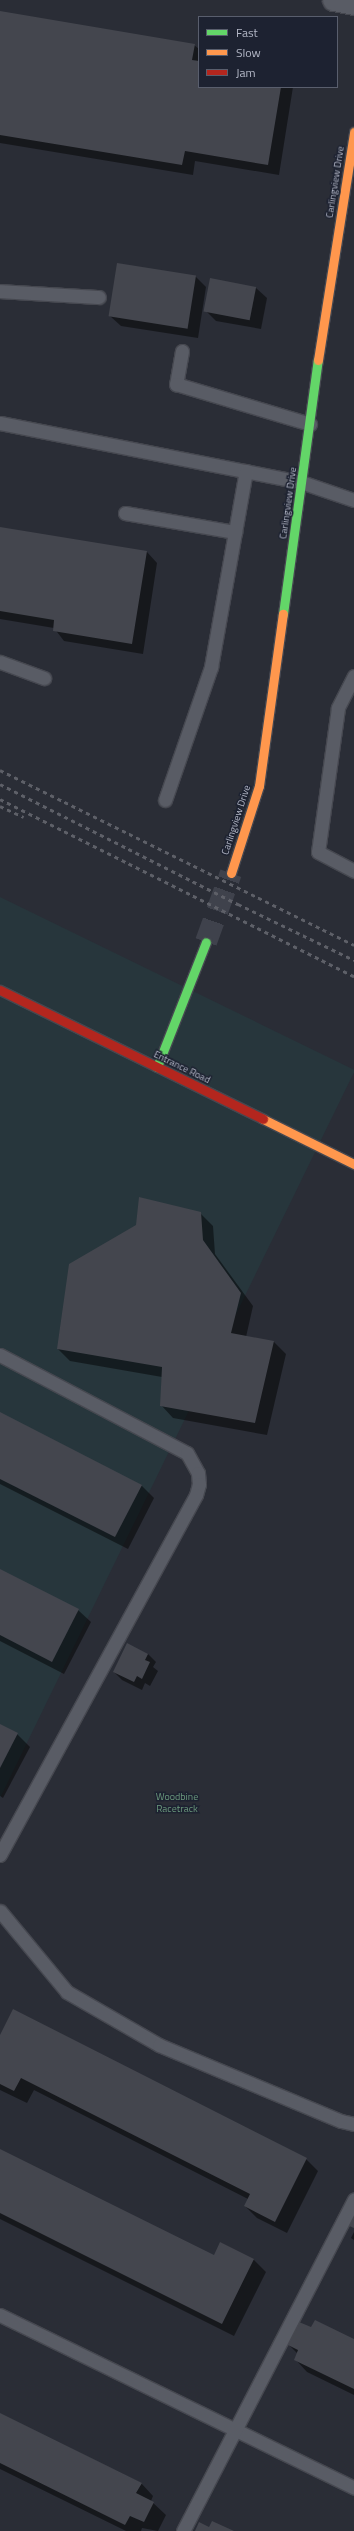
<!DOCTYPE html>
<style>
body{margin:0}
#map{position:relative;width:354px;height:2531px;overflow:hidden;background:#2a2d36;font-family:"Titillium Web",sans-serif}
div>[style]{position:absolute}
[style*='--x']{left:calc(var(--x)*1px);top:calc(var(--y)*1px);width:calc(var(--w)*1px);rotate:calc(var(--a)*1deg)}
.green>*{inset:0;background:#27363c;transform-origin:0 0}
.shadow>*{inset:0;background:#0007}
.building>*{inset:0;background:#44464e;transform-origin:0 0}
.secondary-tunnel>*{height:22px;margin-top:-11px;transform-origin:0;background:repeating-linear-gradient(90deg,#3f424c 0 22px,transparent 0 33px)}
.roads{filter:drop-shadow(1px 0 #464850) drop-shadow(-1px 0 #464850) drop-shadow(0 1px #464850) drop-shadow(0 -1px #464850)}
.lane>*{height:13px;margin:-6.5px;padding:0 6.5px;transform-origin:6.5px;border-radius:6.5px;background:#595c65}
.street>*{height:22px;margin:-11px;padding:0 11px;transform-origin:11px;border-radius:11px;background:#595c65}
.fast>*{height:9px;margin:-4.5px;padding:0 4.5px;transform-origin:4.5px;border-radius:4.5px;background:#63d668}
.slow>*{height:9px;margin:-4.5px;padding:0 4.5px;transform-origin:4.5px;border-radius:4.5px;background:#ff974d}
.jam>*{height:9px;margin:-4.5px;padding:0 4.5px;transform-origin:4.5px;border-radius:4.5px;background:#b3261e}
.rail>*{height:3px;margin-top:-1.5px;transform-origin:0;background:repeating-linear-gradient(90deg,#5e6068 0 4px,transparent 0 8px)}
span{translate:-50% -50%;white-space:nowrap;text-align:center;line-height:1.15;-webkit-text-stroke:3px #1d2231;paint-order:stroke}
.street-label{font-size:10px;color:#b4b8c7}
.park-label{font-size:10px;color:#6b987c}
.legend{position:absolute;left:198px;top:16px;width:140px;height:72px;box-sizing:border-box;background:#1d2231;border:1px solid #595e6d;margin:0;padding:5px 7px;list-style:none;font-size:12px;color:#b4b8c7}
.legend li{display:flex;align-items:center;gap:8px;height:20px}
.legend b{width:20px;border:1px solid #595e6d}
</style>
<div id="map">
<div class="green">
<div style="left:0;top:897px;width:395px;height:1634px;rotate:26deg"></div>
</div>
<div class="shadow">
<div style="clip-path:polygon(0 12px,194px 45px,199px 49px,199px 87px,293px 87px,279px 175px,195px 161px,193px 175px,0 143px)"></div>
<div style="clip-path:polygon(195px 276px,206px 287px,198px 338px,121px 326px,110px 316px)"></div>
<div style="clip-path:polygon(211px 280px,256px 288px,267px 298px,261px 329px,216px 321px,205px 310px)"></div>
<div style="clip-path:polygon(0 528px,147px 552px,157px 563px,143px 654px,64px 641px,54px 628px,0 619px)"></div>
<div style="clip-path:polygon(200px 1213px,213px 1226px,215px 1254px,253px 1306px,246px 1337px,274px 1342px,286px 1354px,267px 1435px,173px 1418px,161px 1405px,162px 1377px,70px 1361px,58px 1349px)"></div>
<div style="clip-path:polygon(0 1413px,142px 1486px,154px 1498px,128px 1549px,0 1484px)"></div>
<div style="clip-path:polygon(0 1570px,78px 1610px,91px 1622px,64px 1674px,0 1641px)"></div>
<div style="clip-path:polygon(148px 1654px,156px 1662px,153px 1667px,158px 1671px,150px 1686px,145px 1683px,142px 1690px,122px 1680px,114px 1672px)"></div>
<div style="clip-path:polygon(0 1725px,17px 1734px,30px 1747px,3px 1798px,0 1796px)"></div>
<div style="clip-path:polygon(0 2037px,306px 2159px,318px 2171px,287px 2233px,257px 2218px,245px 2206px,248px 2199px,34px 2090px,27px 2103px,0 2090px)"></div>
<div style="clip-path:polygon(0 2150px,214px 2257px,221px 2243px,254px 2260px,266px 2272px,234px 2336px,0 2219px)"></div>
<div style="clip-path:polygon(354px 2232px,354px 2240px,351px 2238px)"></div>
<div style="clip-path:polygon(311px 2329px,354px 2340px,354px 2395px,307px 2372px,295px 2359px,298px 2354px,289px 2345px)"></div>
<div style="clip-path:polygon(0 2414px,141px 2483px,153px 2496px,151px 2501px,166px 2515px,158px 2531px,142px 2528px,141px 2531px,126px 2531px,0 2469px)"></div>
</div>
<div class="building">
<div style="clip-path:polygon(0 11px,195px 44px,192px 60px,199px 61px,199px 87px,281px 87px,268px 165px,185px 151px,182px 165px,0 135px)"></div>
<div style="left:117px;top:263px;width:80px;height:54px;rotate:9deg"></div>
<div style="left:210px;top:278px;width:47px;height:34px;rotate:11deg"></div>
<div style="clip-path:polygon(0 527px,147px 551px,132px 644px,53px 631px,54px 620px,0 611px)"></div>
<div style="clip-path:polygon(139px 1197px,201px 1212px,203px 1240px,241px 1293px,231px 1333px,274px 1341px,255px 1423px,160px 1406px,162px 1367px,57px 1349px,69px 1264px,136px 1225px)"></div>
<div style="clip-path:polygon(0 1412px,142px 1485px,115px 1537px,0 1479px)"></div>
<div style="clip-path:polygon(0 1569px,79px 1609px,52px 1662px,0 1635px)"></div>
<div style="clip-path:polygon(127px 1643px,148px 1654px,145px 1660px,150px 1662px,142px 1679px,137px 1676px,134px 1682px,113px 1672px)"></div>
<div style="clip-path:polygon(0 1724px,18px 1733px,0 1768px)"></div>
<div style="clip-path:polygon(13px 2009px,307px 2158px,275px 2222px,244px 2206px,250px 2194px,21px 2078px,14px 2091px,0 2084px,0 2035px)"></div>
<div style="clip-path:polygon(0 2149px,214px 2255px,220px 2242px,254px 2259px,222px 2324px,0 2213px)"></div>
<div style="clip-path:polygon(354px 2211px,354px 2228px,347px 2225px)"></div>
<div style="clip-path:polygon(315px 2320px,354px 2339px,354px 2389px,294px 2360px,298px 2350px,288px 2345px,299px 2322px,311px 2327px)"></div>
<div style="clip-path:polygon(0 2413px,142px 2483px,136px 2493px,154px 2502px,144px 2522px,130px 2516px,125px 2525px,0 2463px)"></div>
<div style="clip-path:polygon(212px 2521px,234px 2531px,195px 2531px,199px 2522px,209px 2527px)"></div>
</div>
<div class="secondary-tunnel">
<div style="--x:206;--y:942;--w:73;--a:-70.1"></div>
</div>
<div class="roads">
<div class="lane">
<div style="--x:0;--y:291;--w:99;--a:3.5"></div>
<div style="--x:182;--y:351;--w:34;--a:100"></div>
<div style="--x:176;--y:384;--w:140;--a:16.6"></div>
<div style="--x:0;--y:423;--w:307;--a:11.1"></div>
<div style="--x:301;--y:482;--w:56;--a:18.8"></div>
<div style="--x:125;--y:513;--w:112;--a:9.8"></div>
<div style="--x:0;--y:662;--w:47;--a:20"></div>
<div style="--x:354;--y:676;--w:36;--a:117"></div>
<div style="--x:338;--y:708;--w:145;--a:97.9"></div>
<div style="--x:318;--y:852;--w:41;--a:27.8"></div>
<div style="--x:165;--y:800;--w:141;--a:-70.9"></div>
<div style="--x:211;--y:667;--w:199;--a:-79.9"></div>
<div style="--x:0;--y:1355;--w:211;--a:27.7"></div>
<div style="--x:187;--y:1453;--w:23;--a:61"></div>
<div style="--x:198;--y:1473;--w:11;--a:85"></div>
<div style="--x:199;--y:1484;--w:11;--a:105"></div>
<div style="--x:196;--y:1495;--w:410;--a:118.6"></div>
<div style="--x:0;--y:1911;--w:105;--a:50.4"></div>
<div style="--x:67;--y:1992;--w:106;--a:29.9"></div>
<div style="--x:159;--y:2045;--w:197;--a:22.7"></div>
<div style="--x:341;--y:2121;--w:13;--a:13"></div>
<div style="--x:0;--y:2315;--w:394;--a:26"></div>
<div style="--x:183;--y:2531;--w:373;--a:-62.7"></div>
</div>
<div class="street">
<div style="--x:334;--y:0;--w:20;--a:11"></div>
</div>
<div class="fast">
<div style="--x:283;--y:614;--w:256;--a:-82.2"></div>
<div style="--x:157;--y:1067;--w:134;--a:-68.6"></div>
</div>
<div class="slow">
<div style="--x:318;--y:360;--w:231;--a:-81"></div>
<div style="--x:231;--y:873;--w:91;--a:-72.2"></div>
<div style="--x:259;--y:786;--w:174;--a:-82.1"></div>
<div style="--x:263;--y:1119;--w:102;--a:26.3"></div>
</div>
<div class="jam">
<div style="--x:0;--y:990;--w:293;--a:26.1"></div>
</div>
</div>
<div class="rail">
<div style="--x:0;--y:770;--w:395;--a:26.3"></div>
<div style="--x:0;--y:784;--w:267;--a:26.8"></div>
<div style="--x:238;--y:904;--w:129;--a:25.8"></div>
<div style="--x:0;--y:799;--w:396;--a:26.6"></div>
<div style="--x:0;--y:806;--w:26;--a:25"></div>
</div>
<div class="street-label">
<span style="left:335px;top:182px;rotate:-81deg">Carlingview Drive</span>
<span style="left:288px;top:503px;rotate:-82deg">Carlingview Drive</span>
<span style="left:236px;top:820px;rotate:-72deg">Carlingview Drive</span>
<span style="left:182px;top:1067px;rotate:26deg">Entrance Road</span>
</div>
<div class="park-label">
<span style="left:177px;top:1802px">Woodbine<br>Racetrack</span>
</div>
<ul class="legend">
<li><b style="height:5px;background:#63d668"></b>Fast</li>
<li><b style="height:5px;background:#ff974d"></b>Slow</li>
<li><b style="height:5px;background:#b3261e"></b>Jam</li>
</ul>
</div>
